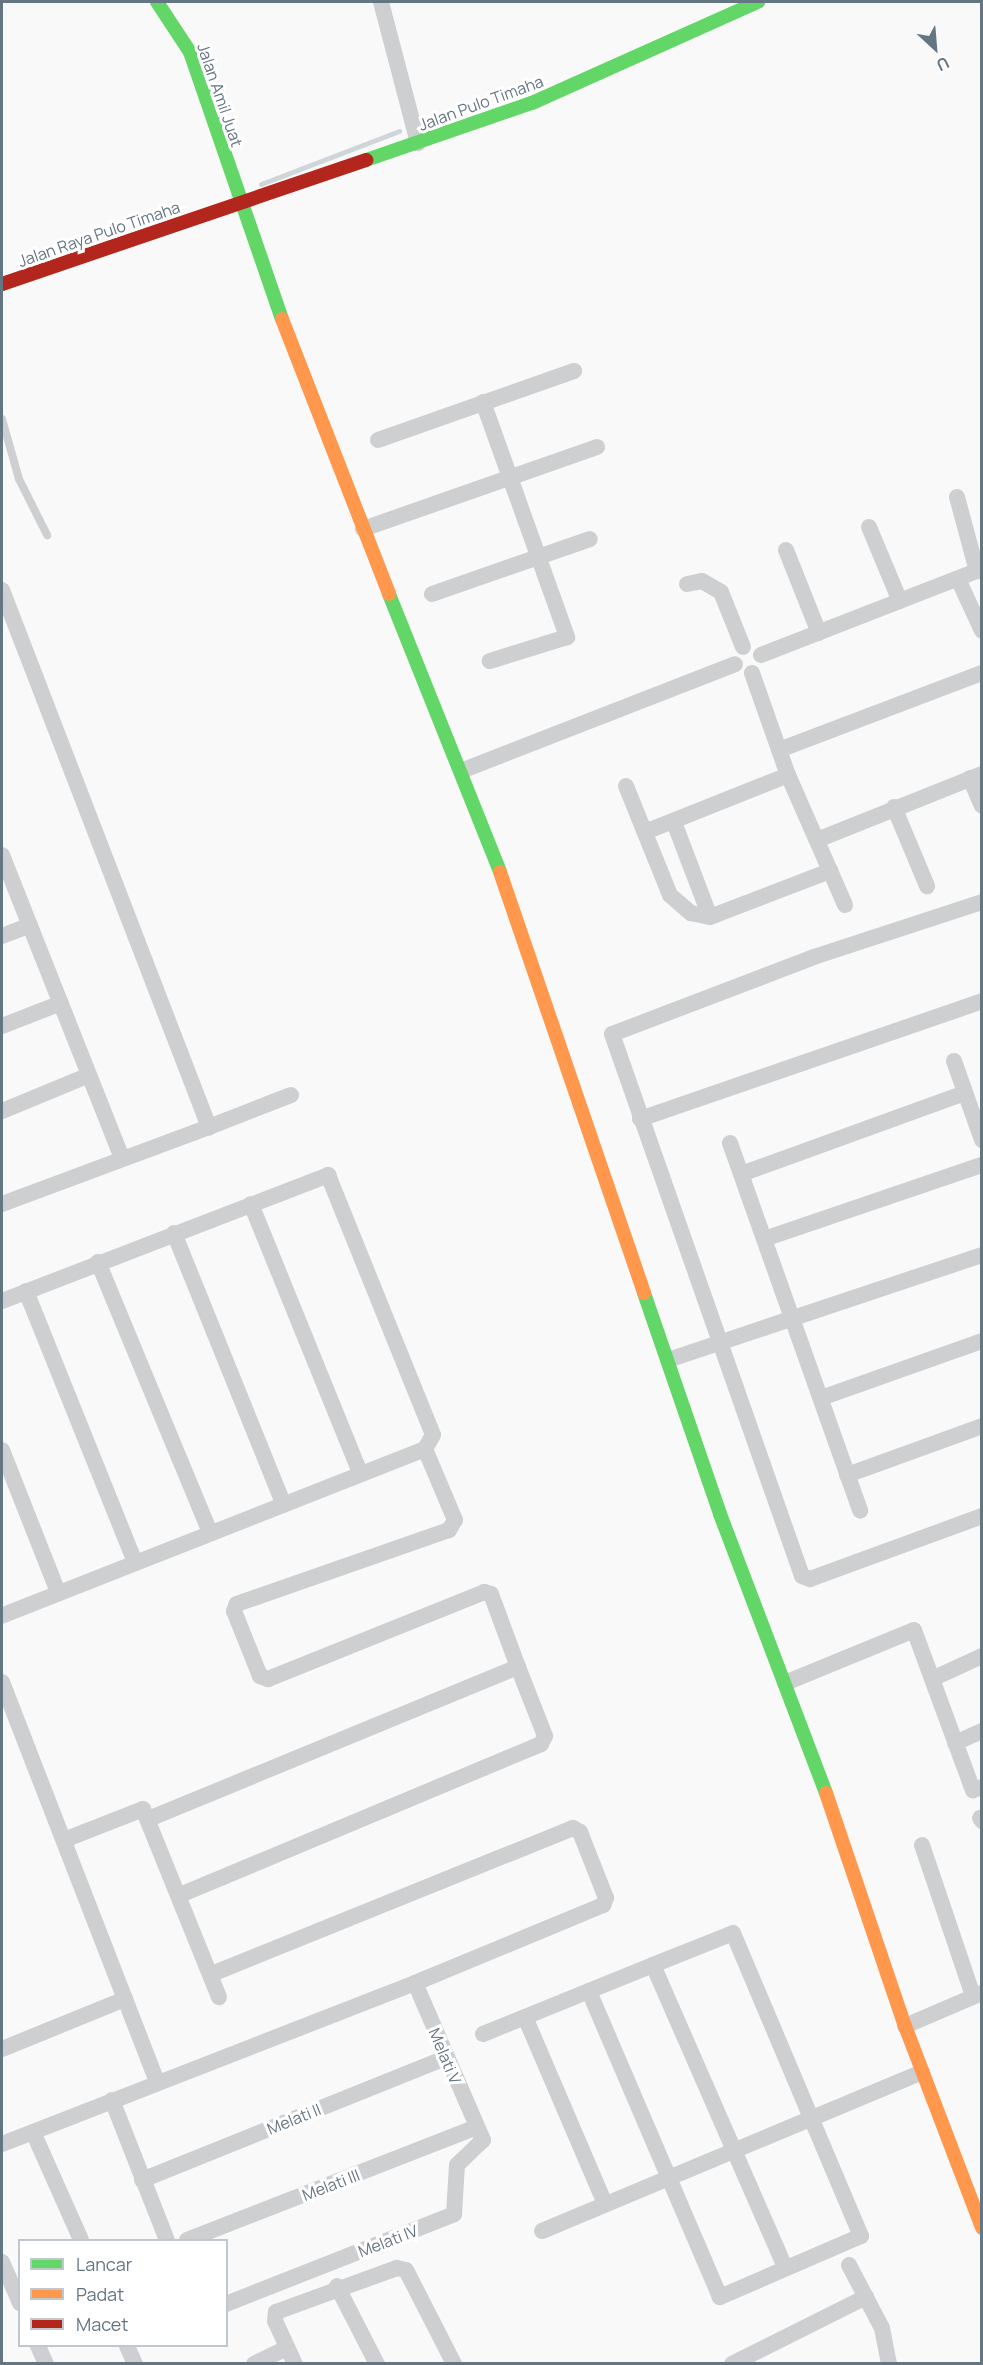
<!DOCTYPE html>
<style>
body{margin:0}
#map{position:relative;width:983px;height:2365px;overflow:hidden;background:#f9f9f9;font-family:Manrope,sans-serif}
div>[style]{position:absolute}
[style*='--x']{left:calc(var(--x)*1px);top:calc(var(--y)*1px);width:calc(var(--w)*1px);rotate:calc(var(--a)*1deg)}
.stream>*{height:5px;margin:-2.5px;padding:0 2.5px;transform-origin:2.5px;border-radius:2.5px;background:#ced6d9}
.lane>*{height:8px;margin:-4px;padding:0 4px;transform-origin:4px;border-radius:4px;background:#cecfd0}
.street>*{height:16px;margin:-8px;padding:0 8px;transform-origin:8px;border-radius:8px;background:#cecfd0}
.fast>*{height:14px;margin:-7px;padding:0 7px;transform-origin:7px;border-radius:7px;background:#63d668}
.slow>*{height:14px;margin:-7px;padding:0 7px;transform-origin:7px;border-radius:7px;background:#ff974d}
.jam>*{height:14px;margin:-7px;padding:0 7px;transform-origin:7px;border-radius:7px;background:#b3261e}
span{translate:-50% -50%;white-space:nowrap;text-align:center;line-height:1.15;-webkit-text-stroke:6px #fff;paint-order:stroke}
.street-label{font-size:16px;color:#657683}
.frame{position:absolute;inset:0;border:3px solid #657683;pointer-events:none}
.legend{position:absolute;left:18px;top:2239px;width:210px;height:108px;box-sizing:border-box;background:#fff;border:2px solid #c1c8cd;margin:0;padding:8px 10px;list-style:none;font-size:18px;color:#657683}
.legend li{display:flex;align-items:center;gap:12px;height:30px}
.legend b{width:30px;border:2px solid #c1c8cd}
.north{position:absolute;left:905px;top:18px;width:60px;height:60px;-webkit-text-stroke:4px #fff;paint-order:stroke;rotate:154deg;font-size:16px;font-weight:700;line-height:24px;text-align:center;color:#657683}
.north::after{content:'';display:block;margin:auto;width:21px;height:27px;background:#657683;clip-path:polygon(50% 0,100% 100%,50% 72%,0 100%)}
</style>
<div id="map">
<div class="stream">
<div style="--x:261;--y:184;--w:148;--a:-21"></div>
</div>
<div class="lane">
<div style="--x:2;--y:419;--w:62;--a:74.2"></div>
<div style="--x:19;--y:479;--w:63;--a:63.4"></div>
</div>
<div class="street">
<div style="--x:381;--y:2;--w:146;--a:75.3"></div>
<div style="--x:483;--y:402;--w:250;--a:70.3"></div>
<div style="--x:567;--y:637;--w:81;--a:162.7"></div>
<div style="--x:378;--y:440;--w:208;--a:-19.4"></div>
<div style="--x:957;--y:497;--w:77;--a:74.9"></div>
<div style="--x:869;--y:527;--w:80;--a:67.3"></div>
<div style="--x:363;--y:529;--w:248;--a:-19.3"></div>
<div style="--x:786;--y:550;--w:89;--a:68.3"></div>
<div style="--x:958;--y:579;--w:57;--a:65.2"></div>
<div style="--x:687;--y:584;--w:15;--a:-11"></div>
<div style="--x:702;--y:581;--w:22;--a:30"></div>
<div style="--x:721;--y:592;--w:59;--a:68.2"></div>
<div style="--x:2;--y:590;--w:576;--a:68.92"></div>
<div style="--x:209;--y:1127;--w:221;--a:159.6"></div>
<div style="--x:432;--y:594;--w:167;--a:-19.2"></div>
<div style="--x:761;--y:655;--w:237;--a:-21.3"></div>
<div style="--x:752;--y:673;--w:108;--a:70.6"></div>
<div style="--x:788;--y:775;--w:142;--a:66.3"></div>
<div style="--x:779;--y:750;--w:217;--a:-20.8"></div>
<div style="--x:461;--y:771;--w:294;--a:-21.3"></div>
<div style="--x:970;--y:778;--w:30;--a:67"></div>
<div style="--x:626;--y:786;--w:118;--a:68"></div>
<div style="--x:670;--y:895;--w:28;--a:41"></div>
<div style="--x:691;--y:913;--w:19;--a:12"></div>
<div style="--x:710;--y:917;--w:102;--a:-110.8"></div>
<div style="--x:894;--y:807;--w:86;--a:67.3"></div>
<div style="--x:645;--y:832;--w:154;--a:-21.7"></div>
<div style="--x:817;--y:840;--w:178;--a:-21.8"></div>
<div style="--x:2;--y:855;--w:324;--a:68.4"></div>
<div style="--x:982;--y:902;--w:177;--a:161.9"></div>
<div style="--x:814;--y:957;--w:216;--a:159.1"></div>
<div style="--x:612;--y:1034;--w:574;--a:70.68"></div>
<div style="--x:802;--y:1576;--w:9;--a:21"></div>
<div style="--x:810;--y:1579;--w:183;--a:-20.1"></div>
<div style="--x:710;--y:917;--w:129;--a:-21"></div>
<div style="--x:2;--y:936;--w:30;--a:-21"></div>
<div style="--x:2;--y:1026;--w:63;--a:-21.3"></div>
<div style="--x:954;--y:1061;--w:84;--a:70.5"></div>
<div style="--x:2;--y:1111;--w:94;--a:-22.5"></div>
<div style="--x:640;--y:1119;--w:362;--a:-19"></div>
<div style="--x:209;--y:1127;--w:88;--a:-21.3"></div>
<div style="--x:730;--y:1143;--w:390;--a:70.5"></div>
<div style="--x:741;--y:1174;--w:238;--a:-19.9"></div>
<div style="--x:251;--y:1204;--w:290;--a:67.9"></div>
<div style="--x:174;--y:1233;--w:293;--a:68"></div>
<div style="--x:767;--y:1238;--w:227;--a:-18.8"></div>
<div style="--x:98;--y:1262;--w:293;--a:67.5"></div>
<div style="--x:26;--y:1291;--w:292;--a:68.1"></div>
<div style="--x:2;--y:1301;--w:350;--a:-21.1"></div>
<div style="--x:328;--y:1175;--w:280;--a:68"></div>
<div style="--x:433;--y:1435;--w:16;--a:120"></div>
<div style="--x:425;--y:1449;--w:455;--a:158.5"></div>
<div style="--x:668;--y:1360;--w:331;--a:-18.5"></div>
<div style="--x:821;--y:1398;--w:171;--a:-19.5"></div>
<div style="--x:425;--y:1449;--w:77;--a:67.1"></div>
<div style="--x:455;--y:1520;--w:12;--a:121"></div>
<div style="--x:449;--y:1530;--w:225;--a:160.8"></div>
<div style="--x:237;--y:1604;--w:8;--a:113"></div>
<div style="--x:234;--y:1611;--w:70;--a:68.2"></div>
<div style="--x:260;--y:1676;--w:9;--a:21"></div>
<div style="--x:268;--y:1679;--w:233;--a:-21.9"></div>
<div style="--x:484;--y:1592;--w:7;--a:16"></div>
<div style="--x:491;--y:1594;--w:78;--a:69.7"></div>
<div style="--x:2;--y:1450;--w:153;--a:68.5"></div>
<div style="--x:847;--y:1475;--w:144;--a:-19.9"></div>
<div style="--x:932;--y:1679;--w:55;--a:-24.7"></div>
<div style="--x:2;--y:1682;--w:428;--a:68.8"></div>
<div style="--x:785;--y:1683;--w:139;--a:-22.3"></div>
<div style="--x:914;--y:1630;--w:171;--a:69.8"></div>
<div style="--x:973;--y:1790;--w:9;--a:-18"></div>
<div style="--x:955;--y:1743;--w:30;--a:-24"></div>
<div style="--x:151;--y:1818;--w:397;--a:-22.4"></div>
<div style="--x:518;--y:1667;--w:74;--a:68.6"></div>
<div style="--x:545;--y:1736;--w:9;--a:117"></div>
<div style="--x:541;--y:1744;--w:391;--a:157.3"></div>
<div style="--x:980;--y:1818;--w:4;--a:56"></div>
<div style="--x:64;--y:1840;--w:85;--a:-21.4"></div>
<div style="--x:143;--y:1809;--w:203;--a:68"></div>
<div style="--x:922;--y:1845;--w:159;--a:71.3"></div>
<div style="--x:653;--y:1965;--w:330;--a:66.4"></div>
<div style="--x:525;--y:2017;--w:203;--a:66.8"></div>
<div style="--x:905;--y:2026;--w:84;--a:-23.2"></div>
<div style="--x:483;--y:2034;--w:183;--a:-22.1"></div>
<div style="--x:653;--y:1965;--w:86;--a:-21.8"></div>
<div style="--x:733;--y:1933;--w:329;--a:67.1"></div>
<div style="--x:861;--y:2236;--w:154;--a:156.6"></div>
<div style="--x:720;--y:2297;--w:333;--a:-113.2"></div>
<div style="--x:2;--y:2049;--w:133;--a:-22.1"></div>
<div style="--x:112;--y:2100;--w:150;--a:68.6"></div>
<div style="--x:33;--y:2132;--w:118;--a:66"></div>
<div style="--x:2;--y:2144;--w:443;--a:-21.3"></div>
<div style="--x:415;--y:1983;--w:204;--a:-22.5"></div>
<div style="--x:603;--y:1905;--w:8;--a:-67"></div>
<div style="--x:606;--y:1898;--w:71;--a:-111.5"></div>
<div style="--x:580;--y:1832;--w:8;--a:-150"></div>
<div style="--x:573;--y:1828;--w:389;--a:158"></div>
<div style="--x:142;--y:2180;--w:328;--a:-21.9"></div>
<div style="--x:542;--y:2231;--w:412;--a:-22.7"></div>
<div style="--x:187;--y:2240;--w:309;--a:-21.3"></div>
<div style="--x:2;--y:2262;--w:45;--a:66.3"></div>
<div style="--x:849;--y:2265;--w:71;--a:62.4"></div>
<div style="--x:882;--y:2328;--w:37;--a:79"></div>
<div style="--x:337;--y:2286;--w:88;--a:62.9"></div>
<div style="--x:226;--y:2304;--w:245;--a:-21.5"></div>
<div style="--x:454;--y:2214;--w:49;--a:-86.5"></div>
<div style="--x:457;--y:2165;--w:36;--a:-44"></div>
<div style="--x:483;--y:2140;--w:171;--a:-113.4"></div>
<div style="--x:38;--y:2346;--w:20;--a:66"></div>
<div style="--x:127;--y:2346;--w:20;--a:66"></div>
<div style="--x:254;--y:2364;--w:37;--a:-26"></div>
<div style="--x:295;--y:2364;--w:47;--a:-114.9"></div>
<div style="--x:275;--y:2321;--w:9;--a:-84"></div>
<div style="--x:276;--y:2312;--w:129;--a:-20"></div>
<div style="--x:397;--y:2268;--w:9;--a:13"></div>
<div style="--x:406;--y:2270;--w:106;--a:62.9"></div>
<div style="--x:732;--y:2364;--w:150;--a:-26.6"></div>
</div>
<div class="fast">
<div style="--x:157;--y:2;--w:60;--a:56.6"></div>
<div style="--x:190;--y:52;--w:282;--a:71"></div>
<div style="--x:366;--y:160;--w:176;--a:-19"></div>
<div style="--x:532;--y:103;--w:248;--a:-24.1"></div>
<div style="--x:389;--y:594;--w:299;--a:68.2"></div>
<div style="--x:644;--y:1293;--w:234;--a:71"></div>
<div style="--x:720;--y:1514;--w:298;--a:69.2"></div>
</div>
<div class="slow">
<div style="--x:282;--y:319;--w:295;--a:68.7"></div>
<div style="--x:500;--y:872;--w:445;--a:71.1"></div>
<div style="--x:826;--y:1793;--w:246;--a:71.3"></div>
<div style="--x:905;--y:2026;--w:216;--a:69.1"></div>
</div>
<div class="jam">
<div style="--x:2;--y:284;--w:385;--a:-18.8"></div>
</div>
<div class="street-label">
<span style="left:220px;top:95px;rotate:71deg">Jalan Amil Juat</span>
<span style="left:481px;top:103px;rotate:-20deg">Jalan Pulo Timaha</span>
<span style="left:99px;top:234px;rotate:-19deg">Jalan Raya Pulo Timaha</span>
<span style="left:445px;top:2056px;rotate:67deg">Melati V</span>
<span style="left:294px;top:2119px;rotate:-22deg">Melati II</span>
<span style="left:331px;top:2185px;rotate:-21deg">Melati III</span>
<span style="left:388px;top:2241px;rotate:-21deg">Melati IV</span>
</div>
<div class="frame"></div>
<ul class="legend">
<li><b style="height:8px;background:#63d668"></b>Lancar</li>
<li><b style="height:8px;background:#ff974d"></b>Padat</li>
<li><b style="height:8px;background:#b3261e"></b>Macet</li>
</ul>
<div class="north">U</div>
</div>
